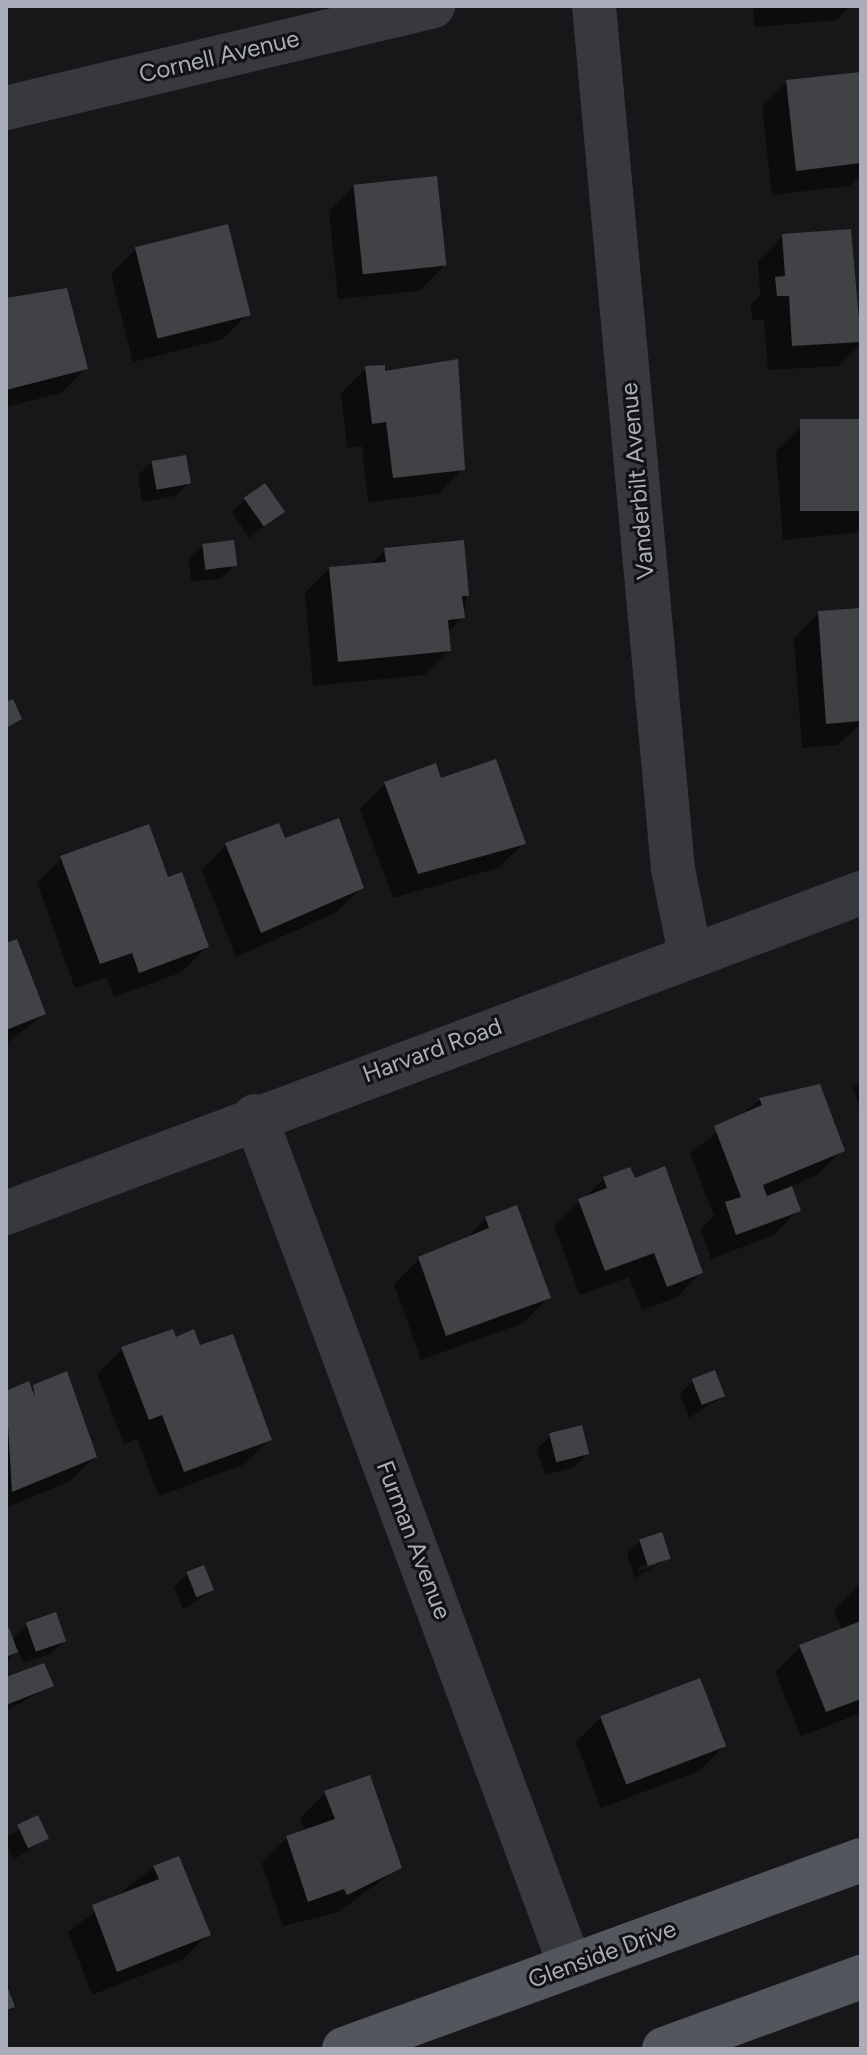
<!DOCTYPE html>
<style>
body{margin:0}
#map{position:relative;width:867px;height:2055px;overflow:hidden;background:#171719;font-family:Figtree,sans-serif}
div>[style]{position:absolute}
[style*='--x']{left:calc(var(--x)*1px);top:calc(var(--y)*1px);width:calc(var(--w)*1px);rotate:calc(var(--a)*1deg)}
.shadow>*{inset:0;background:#0007}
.building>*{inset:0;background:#414246;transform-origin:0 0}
.minor>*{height:44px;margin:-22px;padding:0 22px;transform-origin:22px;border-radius:22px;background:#38393f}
.major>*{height:44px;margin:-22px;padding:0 22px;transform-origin:22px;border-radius:22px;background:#54565e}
span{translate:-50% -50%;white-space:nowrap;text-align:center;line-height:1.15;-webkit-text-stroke:6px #121214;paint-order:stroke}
.street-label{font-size:24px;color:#a9aeba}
.frame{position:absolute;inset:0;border:8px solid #a9aeba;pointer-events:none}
</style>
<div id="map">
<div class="shadow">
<div style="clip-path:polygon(753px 6px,850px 6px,837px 20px,755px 27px)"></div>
<div style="clip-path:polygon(861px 74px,861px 174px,850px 186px,772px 195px,762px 107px,787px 82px)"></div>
<div style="clip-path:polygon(354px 186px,444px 266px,419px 291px,338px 299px,329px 211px)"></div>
<div style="clip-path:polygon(850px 232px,861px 344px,839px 366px,768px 370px,764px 320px,752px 320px,751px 304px,760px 295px,758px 261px,783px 236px)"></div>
<div style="clip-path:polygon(136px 249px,248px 314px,223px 339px,133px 362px,111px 274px)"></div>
<div style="clip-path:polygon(6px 300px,86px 368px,61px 393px,6px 407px)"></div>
<div style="clip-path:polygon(366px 368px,383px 373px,463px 469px,438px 494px,368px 502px,362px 446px,347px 448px,341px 393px)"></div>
<div style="clip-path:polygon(861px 421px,861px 532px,783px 540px,776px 451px,801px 426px)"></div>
<div style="clip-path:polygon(152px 462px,189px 483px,175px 496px,142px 502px,138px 475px)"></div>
<div style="clip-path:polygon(245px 499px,282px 512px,249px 538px,232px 512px)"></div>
<div style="clip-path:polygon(203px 545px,235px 565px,221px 579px,191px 581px,189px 558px)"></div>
<div style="clip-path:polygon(385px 550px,467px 595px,463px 617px,447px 633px,449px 650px,424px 675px,313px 686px,305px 593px,330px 568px,370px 565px)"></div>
<div style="clip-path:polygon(861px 610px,861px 724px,837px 745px,802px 748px,794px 638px,819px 613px)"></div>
<div style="clip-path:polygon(440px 781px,523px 844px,498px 868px,393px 898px,360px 809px,385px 784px)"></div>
<div style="clip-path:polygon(283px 840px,362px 887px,337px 912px,236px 957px,202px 870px,226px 845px)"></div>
<div style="clip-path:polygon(62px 858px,167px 879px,206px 947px,182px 972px,114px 997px,107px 977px,75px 988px,37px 883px)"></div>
<div style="clip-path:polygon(6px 946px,44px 1014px,6px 1044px)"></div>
<div style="clip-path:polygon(861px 1080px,861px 1111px,853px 1088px)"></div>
<div style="clip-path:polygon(819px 1086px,842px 1150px,817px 1175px,790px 1187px,798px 1210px,774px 1235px,711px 1259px,701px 1229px,714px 1216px,690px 1153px,760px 1100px)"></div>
<div style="clip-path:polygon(604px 1179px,700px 1273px,676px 1298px,642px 1310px,629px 1277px,580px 1295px,554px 1226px)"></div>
<div style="clip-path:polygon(486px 1218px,548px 1298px,523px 1323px,421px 1360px,394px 1284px,419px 1259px,464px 1241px)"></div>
<div style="clip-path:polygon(174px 1339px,198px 1348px,270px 1439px,245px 1464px,159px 1496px,137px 1439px,124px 1444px,97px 1374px,122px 1349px)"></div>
<div style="clip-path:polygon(693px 1381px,723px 1396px,689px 1418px,680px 1394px)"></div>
<div style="clip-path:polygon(28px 1384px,95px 1456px,70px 1481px,6px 1508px,6px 1393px)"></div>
<div style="clip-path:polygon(550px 1436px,587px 1454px,574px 1467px,545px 1475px,537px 1449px)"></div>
<div style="clip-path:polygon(evenodd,640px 1541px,669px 1558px,635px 1578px,627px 1554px,640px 1541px,656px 1561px,656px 1566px,639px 1571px,638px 1567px,656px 1561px)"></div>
<div style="clip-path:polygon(187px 1574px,212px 1590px,183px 1610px,174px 1587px)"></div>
<div style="clip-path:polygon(859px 1585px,861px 1713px,801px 1736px,775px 1672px,800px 1647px,841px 1629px,834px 1610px)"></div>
<div style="clip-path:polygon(27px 1624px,64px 1641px,50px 1654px,23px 1663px,18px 1649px,6px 1662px,6px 1631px,11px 1640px)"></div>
<div style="clip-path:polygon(6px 1680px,51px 1686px,6px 1711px)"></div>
<div style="clip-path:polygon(601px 1717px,724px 1746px,699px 1771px,601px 1808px,576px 1742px)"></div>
<div style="clip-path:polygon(325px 1793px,400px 1867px,338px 1912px,283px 1926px,262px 1863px,287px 1838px,305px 1832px,300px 1818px)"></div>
<div style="clip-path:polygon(37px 1818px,46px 1839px,13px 1860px,6px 1838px)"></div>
<div style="clip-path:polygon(154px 1867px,208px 1934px,183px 1959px,92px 1995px,68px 1932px)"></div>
</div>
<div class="building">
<div style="clip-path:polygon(861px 72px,861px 163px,796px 171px,786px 80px)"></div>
<div style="left:437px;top:176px;width:90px;height:84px;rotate:84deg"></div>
<div style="left:228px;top:224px;width:94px;height:96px;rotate:76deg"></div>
<div style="clip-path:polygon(851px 229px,861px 342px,792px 346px,789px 296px,777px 296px,775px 277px,785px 276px,782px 234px)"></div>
<div style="clip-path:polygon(67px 288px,88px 369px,6px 390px,6px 298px)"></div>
<div style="clip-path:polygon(458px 359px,465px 470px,393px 478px,386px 422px,372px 424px,365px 366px,385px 365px,385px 371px)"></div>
<div style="left:861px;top:419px;width:92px;height:61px;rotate:90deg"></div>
<div style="left:186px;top:455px;width:29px;height:35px;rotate:80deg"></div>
<div style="left:265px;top:483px;width:35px;height:26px;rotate:55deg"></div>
<div style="left:234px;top:540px;width:26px;height:32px;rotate:83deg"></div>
<div style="clip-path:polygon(464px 540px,469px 596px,462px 596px,465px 618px,448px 620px,451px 651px,338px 662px,329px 567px,386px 562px,384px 548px)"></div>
<div style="clip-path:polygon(861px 608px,861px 721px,826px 724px,818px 611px)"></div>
<div style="clip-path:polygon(13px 699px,22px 719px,6px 728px,6px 702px)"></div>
<div style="clip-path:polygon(496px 759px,526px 844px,418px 874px,384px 782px,436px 763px,441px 778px)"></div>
<div style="clip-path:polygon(339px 818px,364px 888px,261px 933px,225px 843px,279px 823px,285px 838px)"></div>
<div style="clip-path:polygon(149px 824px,168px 877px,182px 872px,209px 947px,139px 973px,132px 953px,100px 964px,60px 856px)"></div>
<div style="clip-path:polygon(17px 939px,46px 1014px,6px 1030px,6px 943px)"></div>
<div style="clip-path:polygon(820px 1084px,845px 1151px,763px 1185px,767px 1196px,792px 1186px,801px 1211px,736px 1235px,725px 1202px,741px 1197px,714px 1126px,762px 1105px,759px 1098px)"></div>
<div style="clip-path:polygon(665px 1166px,703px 1273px,667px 1287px,654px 1253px,605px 1271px,578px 1199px,607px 1188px,603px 1177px,630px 1167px,635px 1178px)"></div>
<div style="clip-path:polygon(517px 1205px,551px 1298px,446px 1336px,418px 1257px,489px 1228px,485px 1217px)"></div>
<div style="clip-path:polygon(173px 1329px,176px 1337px,194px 1329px,200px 1345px,233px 1334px,272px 1440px,184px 1472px,162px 1415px,149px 1420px,121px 1347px)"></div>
<div style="left:715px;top:1370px;width:28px;height:25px;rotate:69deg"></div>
<div style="clip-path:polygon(67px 1371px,97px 1457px,12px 1492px,6px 1391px,29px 1381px,35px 1397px,33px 1385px)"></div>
<div style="left:582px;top:1425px;width:30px;height:34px;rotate:76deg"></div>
<div style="left:662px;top:1532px;width:28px;height:24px;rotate:72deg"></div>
<div style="left:204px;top:1565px;width:27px;height:19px;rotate:68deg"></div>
<div style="left:56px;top:1612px;width:31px;height:32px;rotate:71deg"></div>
<div style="clip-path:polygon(861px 1621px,861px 1699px,826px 1712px,799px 1645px)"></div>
<div style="clip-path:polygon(9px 1628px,18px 1652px,6px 1657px,6px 1629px)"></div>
<div style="clip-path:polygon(44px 1663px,54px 1686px,6px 1705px,6px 1677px)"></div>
<div style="left:700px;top:1678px;width:73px;height:107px;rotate:69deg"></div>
<div style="clip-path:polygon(370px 1775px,402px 1868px,347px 1895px,344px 1889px,308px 1902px,286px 1836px,335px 1819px,324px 1791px)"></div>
<div style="left:38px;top:1815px;width:26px;height:23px;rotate:65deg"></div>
<div style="clip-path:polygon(179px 1856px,211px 1935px,117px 1972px,92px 1905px,159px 1879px,153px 1866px)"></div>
<div style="clip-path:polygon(6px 1983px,15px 2007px,6px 2010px)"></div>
</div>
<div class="minor">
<div style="--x:594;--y:6;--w:867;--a:84.77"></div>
<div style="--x:673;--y:869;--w:87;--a:78.7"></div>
<div style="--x:6;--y:108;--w:439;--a:-13.4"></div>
<div style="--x:255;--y:1116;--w:906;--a:69.64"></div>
<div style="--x:6;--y:1213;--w:913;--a:-20.52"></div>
</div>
<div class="major">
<div style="--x:344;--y:2049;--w:550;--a:-20.08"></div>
<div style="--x:664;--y:2049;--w:210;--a:-20.1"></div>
</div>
<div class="street-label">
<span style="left:219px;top:56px;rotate:-13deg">Cornell Avenue</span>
<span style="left:637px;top:481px;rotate:-95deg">Vanderbilt Avenue</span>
<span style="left:432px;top:1050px;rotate:-20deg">Harvard Road</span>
<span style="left:414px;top:1540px;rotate:69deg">Furman Avenue</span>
<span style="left:602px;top:1954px;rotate:-20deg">Glenside Drive</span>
</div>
<div class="frame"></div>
</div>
